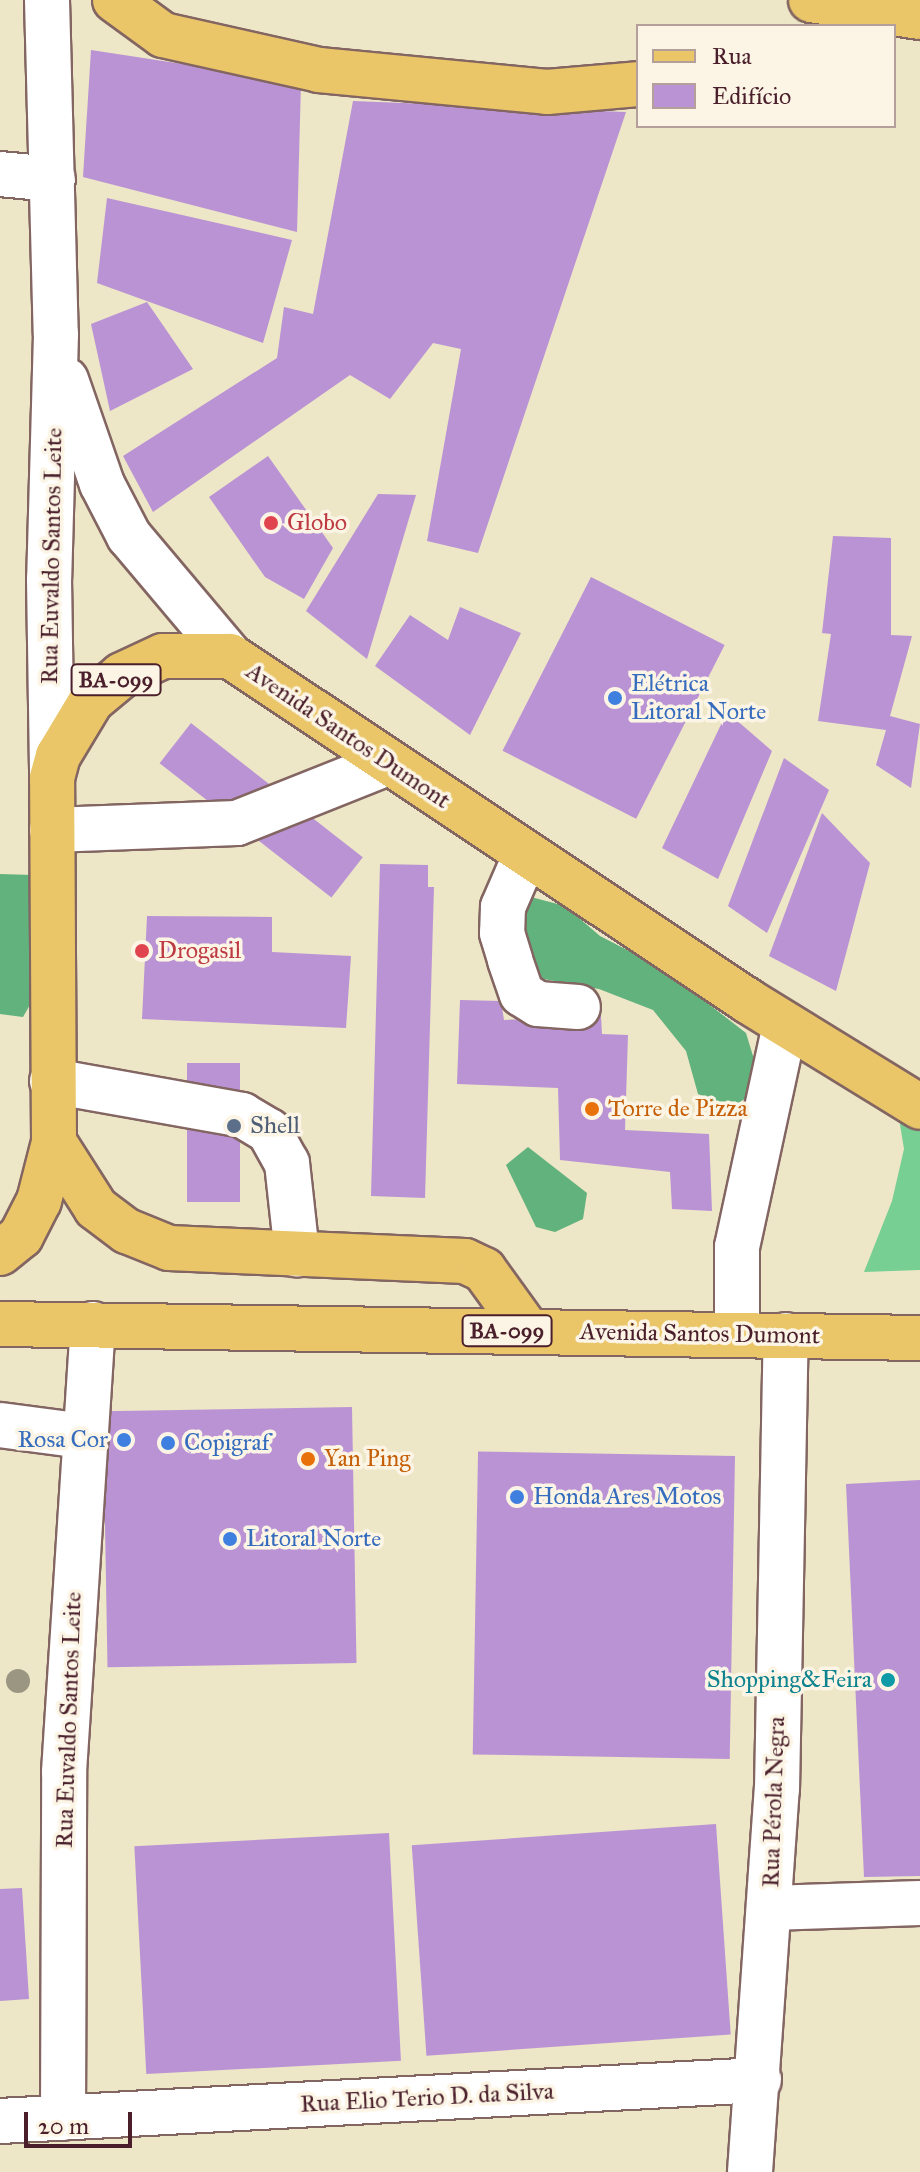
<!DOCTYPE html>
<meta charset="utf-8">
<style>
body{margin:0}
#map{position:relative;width:920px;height:2172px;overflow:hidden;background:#ede6c7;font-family:"IM FELL Great Primer",serif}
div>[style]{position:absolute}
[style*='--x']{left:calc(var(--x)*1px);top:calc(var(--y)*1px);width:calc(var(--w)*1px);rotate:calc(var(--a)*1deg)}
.green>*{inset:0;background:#78cf93}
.forest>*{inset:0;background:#62b27d}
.building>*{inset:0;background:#ba93d4;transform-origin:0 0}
.roads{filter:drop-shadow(2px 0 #836562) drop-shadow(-2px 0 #836562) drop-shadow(0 2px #836562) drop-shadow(0 -2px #836562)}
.minor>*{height:44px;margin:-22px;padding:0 22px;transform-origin:22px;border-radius:22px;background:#fff}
.major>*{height:44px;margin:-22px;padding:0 22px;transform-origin:22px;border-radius:22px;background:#eac669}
.highway>*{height:44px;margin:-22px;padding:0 22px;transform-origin:22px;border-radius:22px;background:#eac669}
.trees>*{width:24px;height:24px;margin:-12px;border-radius:50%;background:#9b9682}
.dots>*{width:22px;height:22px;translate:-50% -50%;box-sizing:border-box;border:4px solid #fcf5e5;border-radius:50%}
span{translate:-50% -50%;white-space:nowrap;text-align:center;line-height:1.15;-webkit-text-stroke:7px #fcf5e5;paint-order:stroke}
.shield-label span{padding:2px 6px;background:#fcf5e5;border:2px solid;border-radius:6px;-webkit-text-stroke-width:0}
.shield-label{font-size:22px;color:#4a1f2b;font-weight:700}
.health-label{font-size:24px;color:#be3a42}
.left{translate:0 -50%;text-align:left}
.street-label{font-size:24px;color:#4a1f2b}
.shop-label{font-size:24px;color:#366cbe}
.right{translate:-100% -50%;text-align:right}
.food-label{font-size:24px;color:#c56008}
.service-label{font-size:24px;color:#4e5e75}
.culture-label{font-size:24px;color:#0d838f}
.legend{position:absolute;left:636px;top:24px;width:260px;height:104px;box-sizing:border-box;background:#fcf5e5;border:2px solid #b59f9b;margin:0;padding:10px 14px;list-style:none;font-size:24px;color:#4a1f2b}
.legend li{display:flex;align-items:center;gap:16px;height:40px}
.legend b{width:40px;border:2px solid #b59f9b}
.scale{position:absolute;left:24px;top:2112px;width:108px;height:36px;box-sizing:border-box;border:4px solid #4a1f2b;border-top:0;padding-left:10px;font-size:24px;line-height:28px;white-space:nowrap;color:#4a1f2b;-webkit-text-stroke:6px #fcf5e5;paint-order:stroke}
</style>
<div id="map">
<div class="green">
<div style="clip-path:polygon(895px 1094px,920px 1112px,920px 1270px,864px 1272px,892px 1201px,904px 1149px)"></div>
</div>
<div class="forest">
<div style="clip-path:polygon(0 874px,33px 875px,39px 989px,23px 1017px,0 1014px)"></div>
<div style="clip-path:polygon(531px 897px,565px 906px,600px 936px,662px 968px,746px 1033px,757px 1069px,751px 1095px,730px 1108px,698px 1094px,686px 1051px,653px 1010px,599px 989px,538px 978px,515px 916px)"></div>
<div style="clip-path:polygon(528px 1147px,587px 1193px,583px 1219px,555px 1232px,536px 1227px,506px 1165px)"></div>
</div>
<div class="building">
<div style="clip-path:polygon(91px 50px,301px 82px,297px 232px,83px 177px)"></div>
<div style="clip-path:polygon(353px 101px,626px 112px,478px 553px,427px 541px,461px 349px,433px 343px,390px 399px,350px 375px,153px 512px,123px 456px,277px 358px,284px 307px,313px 314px)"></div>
<div style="clip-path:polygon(107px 198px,292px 240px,263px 343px,97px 283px)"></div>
<div style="clip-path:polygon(147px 302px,193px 369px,110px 411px,91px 324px)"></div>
<div style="clip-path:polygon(268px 456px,333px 548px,304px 599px,265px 577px,209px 497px)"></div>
<div style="clip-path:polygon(378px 494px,416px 495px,367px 659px,306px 611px)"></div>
<div style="clip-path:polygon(833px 536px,891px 538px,891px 635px,912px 636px,890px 716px,920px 724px,911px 788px,876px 765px,886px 730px,818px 721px,831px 634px,822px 633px)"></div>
<div style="left:591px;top:577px;width:150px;height:195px;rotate:27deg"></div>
<div style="clip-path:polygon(460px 607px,521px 633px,470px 735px,375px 666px,410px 615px,448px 640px)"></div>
<div style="clip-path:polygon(727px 712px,772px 751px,718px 879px,662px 848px)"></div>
<div style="left:191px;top:723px;width:218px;height:51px;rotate:38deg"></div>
<div style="clip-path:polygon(784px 758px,829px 790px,767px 933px,728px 906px)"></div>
<div style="clip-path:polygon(822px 813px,870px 863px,836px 991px,769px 956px)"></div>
<div style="clip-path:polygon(380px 864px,428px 865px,428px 887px,434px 887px,425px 1198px,371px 1196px)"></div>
<div style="clip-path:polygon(147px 916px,272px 917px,272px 952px,351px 956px,346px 1028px,142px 1019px)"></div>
<div style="clip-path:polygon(460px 1000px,501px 1001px,504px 1020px,601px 1016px,602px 1034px,628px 1035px,625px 1130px,709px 1134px,712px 1211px,672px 1209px,670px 1172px,560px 1160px,558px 1088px,457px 1084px)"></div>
<div style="left:187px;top:1063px;width:53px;height:139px"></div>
<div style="left:352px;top:1407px;width:256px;height:249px;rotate:89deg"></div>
<div style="left:735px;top:1456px;width:303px;height:257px;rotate:91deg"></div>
<div style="clip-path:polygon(920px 1480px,920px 1876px,864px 1877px,846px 1484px)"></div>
<div style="left:716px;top:1824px;width:211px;height:305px;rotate:86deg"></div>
<div style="left:389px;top:1833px;width:228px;height:255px;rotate:87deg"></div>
<div style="clip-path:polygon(22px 1888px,29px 1999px,0 2001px,0 1889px)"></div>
</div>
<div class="roads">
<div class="minor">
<div style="--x:47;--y:0;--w:334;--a:88.5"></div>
<div style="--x:56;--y:334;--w:245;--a:91.6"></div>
<div style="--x:49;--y:579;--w:199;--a:89.1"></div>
<div style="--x:0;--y:174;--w:53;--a:5.4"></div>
<div style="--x:66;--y:380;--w:110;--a:70.9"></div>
<div style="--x:102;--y:484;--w:59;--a:62.6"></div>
<div style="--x:129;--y:536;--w:157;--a:49.9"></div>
<div style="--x:52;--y:830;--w:185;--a:-2.2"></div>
<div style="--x:237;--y:823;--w:162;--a:-21.7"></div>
<div style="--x:526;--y:854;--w:58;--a:113.5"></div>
<div style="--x:503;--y:907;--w:26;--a:92"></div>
<div style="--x:502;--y:933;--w:28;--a:73"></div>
<div style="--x:510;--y:960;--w:36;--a:71"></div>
<div style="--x:522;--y:994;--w:19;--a:32"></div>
<div style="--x:538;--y:1004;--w:40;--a:4.3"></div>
<div style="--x:52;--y:1081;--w:193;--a:10.1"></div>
<div style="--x:242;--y:1115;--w:31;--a:31"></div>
<div style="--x:269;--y:1131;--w:37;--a:61"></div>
<div style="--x:287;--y:1163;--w:92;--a:83.7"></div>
<div style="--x:737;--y:1334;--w:87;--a:-90"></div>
<div style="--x:737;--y:1247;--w:227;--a:-77.8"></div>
<div style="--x:0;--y:1425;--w:84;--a:7.5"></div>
<div style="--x:770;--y:1908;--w:150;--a:-1.9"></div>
<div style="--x:63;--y:2118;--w:346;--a:-89.8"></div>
<div style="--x:64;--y:1772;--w:449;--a:-86.3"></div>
<div style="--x:0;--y:2121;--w:760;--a:-3.09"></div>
<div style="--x:750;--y:2172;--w:384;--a:-86"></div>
<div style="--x:777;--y:1789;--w:454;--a:-88.9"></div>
</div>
<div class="major">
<div style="--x:115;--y:0;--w:59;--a:36.1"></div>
<div style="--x:163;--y:35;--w:160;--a:12.6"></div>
<div style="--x:319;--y:70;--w:229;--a:5.5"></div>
<div style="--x:547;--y:92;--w:91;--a:-5"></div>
<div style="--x:811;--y:0;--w:110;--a:8.9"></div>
</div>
<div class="highway">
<div style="--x:54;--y:1142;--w:78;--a:57.5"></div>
<div style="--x:96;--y:1208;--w:39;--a:37"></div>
<div style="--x:127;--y:1231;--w:45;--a:22"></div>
<div style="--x:169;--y:1248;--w:296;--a:2.5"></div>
<div style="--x:465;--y:1261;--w:21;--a:25"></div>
<div style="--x:484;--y:1270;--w:75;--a:54.2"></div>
<div style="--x:0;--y:1253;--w:27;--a:-39"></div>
<div style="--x:21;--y:1236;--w:39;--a:-63"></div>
<div style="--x:39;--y:1201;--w:61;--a:-75.7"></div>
<div style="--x:54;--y:1142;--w:364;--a:-90.3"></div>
<div style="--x:52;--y:778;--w:23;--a:-75"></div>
<div style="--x:58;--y:756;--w:64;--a:-59"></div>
<div style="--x:91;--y:701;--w:40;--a:-40"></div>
<div style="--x:122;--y:675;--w:45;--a:-24.9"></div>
<div style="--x:163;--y:656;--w:67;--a:0"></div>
<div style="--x:230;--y:656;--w:622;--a:33.66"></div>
<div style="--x:748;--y:1001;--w:202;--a:31.6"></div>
<div style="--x:0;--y:1324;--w:920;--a:0.87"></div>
</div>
</div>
<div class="trees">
<div style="left:18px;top:1681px"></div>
</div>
<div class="dots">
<div style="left:271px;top:523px;background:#e0444e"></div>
<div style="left:615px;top:698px;background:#3f7fe0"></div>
<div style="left:142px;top:951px;background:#e0444e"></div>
<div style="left:592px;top:1109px;background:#e8710a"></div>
<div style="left:234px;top:1126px;background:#5c6f8a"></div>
<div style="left:124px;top:1440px;background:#3f7fe0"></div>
<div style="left:168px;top:1443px;background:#3f7fe0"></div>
<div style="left:308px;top:1459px;background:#e8710a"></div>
<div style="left:517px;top:1497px;background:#3f7fe0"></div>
<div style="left:230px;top:1539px;background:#3f7fe0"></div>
<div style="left:888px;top:1680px;background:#0f9aa8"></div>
</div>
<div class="shield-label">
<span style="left:116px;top:680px">BA-099</span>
<span style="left:507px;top:1331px">BA-099</span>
</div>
<div class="health-label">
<span class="left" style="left:287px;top:523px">Globo</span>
<span class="left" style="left:158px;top:951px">Drogasil</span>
</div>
<div class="street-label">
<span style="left:52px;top:556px;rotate:-89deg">Rua Euvaldo Santos Leite</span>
<span style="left:348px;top:736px;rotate:34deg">Avenida Santos Dumont</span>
<span style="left:700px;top:1334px;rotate:1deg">Avenida Santos Dumont</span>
<span style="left:69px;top:1720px;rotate:-88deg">Rua Euvaldo Santos Leite</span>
<span style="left:774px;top:1802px;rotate:-88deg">Rua Pérola Negra</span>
<span style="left:427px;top:2098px;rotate:-3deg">Rua Elio Terio D. da Silva</span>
</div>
<div class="shop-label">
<span class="left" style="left:631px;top:698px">Elétrica<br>Litoral Norte</span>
<span class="right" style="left:108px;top:1440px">Rosa Cor</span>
<span class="left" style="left:184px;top:1443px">Copigraf</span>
<span class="left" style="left:533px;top:1497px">Honda Ares Motos</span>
<span class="left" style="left:246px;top:1539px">Litoral Norte</span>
</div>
<div class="food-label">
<span class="left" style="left:608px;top:1109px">Torre de Pizza</span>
<span class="left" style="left:324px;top:1459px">Yan Ping</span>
</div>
<div class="service-label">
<span class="left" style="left:250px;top:1126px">Shell</span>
</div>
<div class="culture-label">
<span class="right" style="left:872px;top:1680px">Shopping&amp;Feira</span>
</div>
<ul class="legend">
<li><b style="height:10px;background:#eac669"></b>Rua</li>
<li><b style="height:22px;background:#ba93d4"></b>Edifício</li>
</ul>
<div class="scale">20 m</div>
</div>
